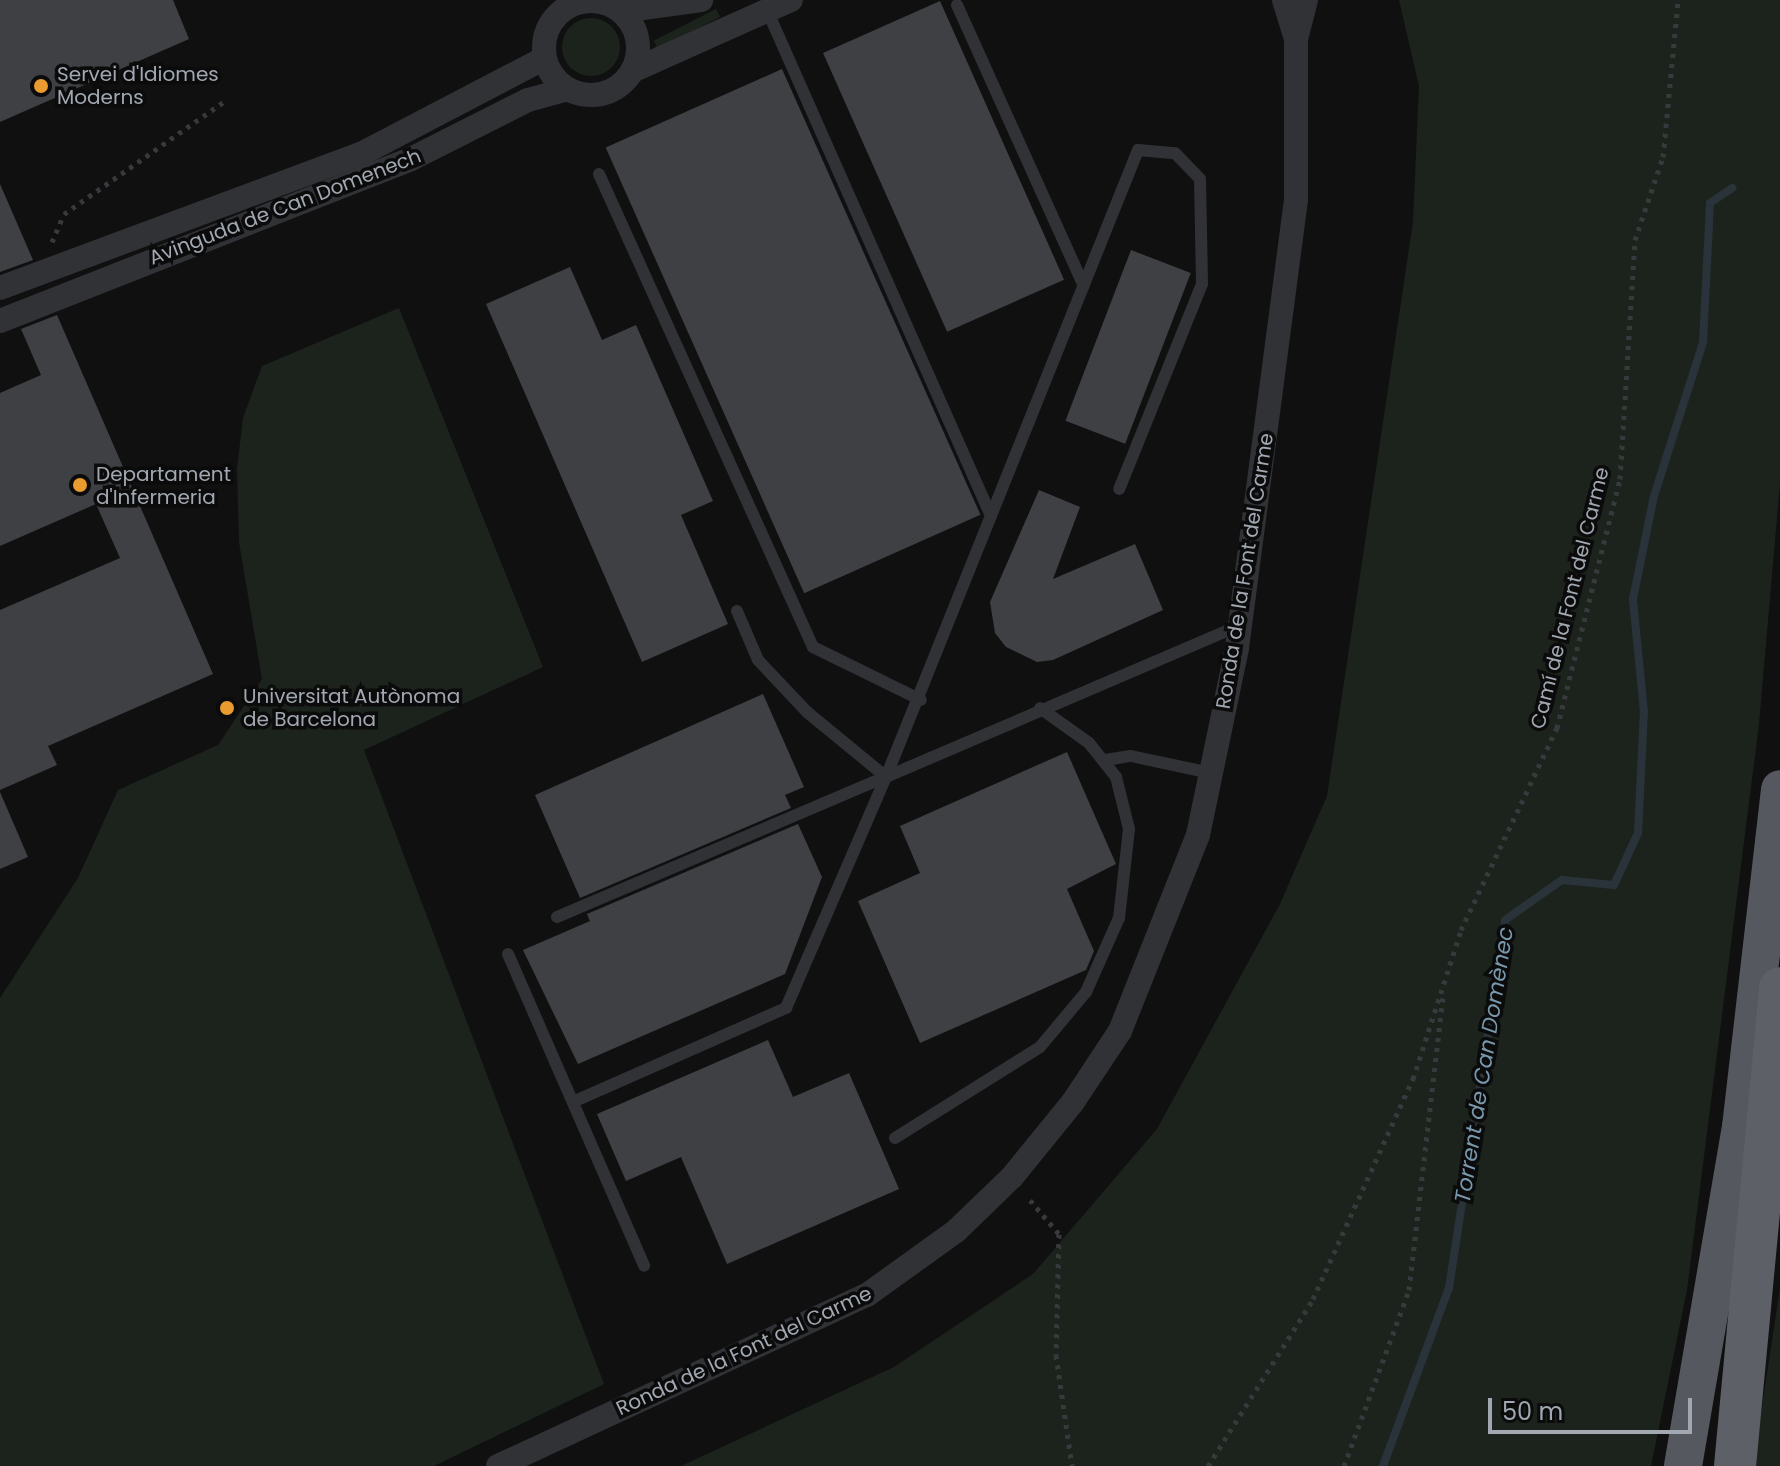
<!DOCTYPE html>
<meta charset="utf-8">
<style>
body{margin:0}
#map{position:relative;width:1780px;height:1466px;overflow:hidden;background:#101011;font-family:Poppins,sans-serif}
div>[style]{position:absolute}
[style*='--x']{left:calc(var(--x)*1px);top:calc(var(--y)*1px);width:calc(var(--w)*1px);rotate:calc(var(--a)*1deg)}
.green>*{inset:0;background:#1c231d;transform-origin:0 0}
.round{border-radius:50%}
.stream>*{height:8px;margin:-4px;padding:0 4px;transform-origin:4px;border-radius:4px;background:#2a3339}
.building>*{inset:0;background:#3f4044;transform-origin:0 0}
.path>*{height:5px;margin-top:-2.5px;transform-origin:0;background:repeating-linear-gradient(90deg,#37393d 0 4px,transparent 0 10px)}
.service>*{height:12px;margin:-6px;padding:0 6px;transform-origin:6px;border-radius:6px;background:#313236}
.minor>*{height:24px;margin:-12px;padding:0 12px;transform-origin:12px;border-radius:12px;background:#313236}
.minor>.ring{margin:-12px;padding:0;box-sizing:content-box;background:none;border:24px solid #313236;border-radius:50%}
.trunk>*{height:38px;margin:-19px;padding:0 19px;transform-origin:19px;border-radius:19px;background:#55585e}
.motorway>*{height:42px;margin:-21px;padding:0 21px;transform-origin:21px;border-radius:21px;background:#5d6066}
.dots>*{width:22px;height:22px;translate:-50% -50%;box-sizing:border-box;border:4px solid #0b0b0c;border-radius:50%}
span{translate:-50% -50%;white-space:nowrap;text-align:center;line-height:1.15;-webkit-text-stroke:7px #0b0b0c;paint-order:stroke}
.poi-label{font-size:20px;color:#a1a8b1}
.left{translate:0 -50%;text-align:left}
.street-label{font-size:20px;color:#a1a8b1}
.water-label{font-size:22px;color:#7998ac;font-style:italic}
.scale{position:absolute;left:1488px;top:1398px;width:204px;height:36px;box-sizing:border-box;border:4px solid #a1a8b1;border-top:0;padding-left:10px;font-size:24px;line-height:28px;white-space:nowrap;color:#a1a8b1;-webkit-text-stroke:6px #0b0b0c;paint-order:stroke}
</style>
<div id="map">
<div class="green">
<div style="clip-path:polygon(1399px 0,1780px 0,1780px 483px,1759px 724px,1687px 1290px,1651px 1466px,681px 1466px,894px 1367px,1033px 1274px,1157px 1129px,1280px 904px,1327px 796px,1413px 222px,1419px 86px)"></div>
<div style="left:716px;top:9px;width:9px;height:70px;rotate:63deg"></div>
<div class="round" style="left:562px;top:18px;width:58px;height:58px"></div>
<div style="clip-path:polygon(399px 308px,543px 667px,364px 750px,604px 1384px,434px 1466px,0 1466px,0 998px,78px 878px,118px 790px,218px 745px,262px 679px,239px 542px,237px 469px,243px 418px,262px 366px)"></div>
<div style="clip-path:polygon(1780px 1288px,1780px 1466px,1753px 1466px)"></div>
</div>
<div class="stream">
<div style="--x:1383;--y:1466;--w:190;--a:-69.7"></div>
<div style="--x:1449;--y:1288;--w:372;--a:-81.3"></div>
<div style="--x:1505;--y:920;--w:70;--a:-35.1"></div>
<div style="--x:1562;--y:880;--w:52;--a:5.5"></div>
<div style="--x:1614;--y:885;--w:57;--a:-65.2"></div>
<div style="--x:1638;--y:833;--w:121;--a:-87.2"></div>
<div style="--x:1644;--y:712;--w:114;--a:-95.6"></div>
<div style="--x:1633;--y:599;--w:105;--a:-78.5"></div>
<div style="--x:1654;--y:496;--w:162;--a:-72.3"></div>
<div style="--x:1703;--y:342;--w:139;--a:-87.1"></div>
<div style="--x:1710;--y:203;--w:27;--a:-34"></div>
</div>
<div class="building">
<div style="clip-path:polygon(0 0,173px 0,189px 39px,0 122px)"></div>
<div style="left:940px;top:1px;width:305px;height:128px;rotate:66deg"></div>
<div style="left:782px;top:69px;width:488px;height:193px;rotate:66deg"></div>
<div style="clip-path:polygon(0 184px,33px 260px,0 272px)"></div>
<div style="left:1131px;top:250px;width:64px;height:183px;rotate:21deg"></div>
<div style="clip-path:polygon(570px 267px,602px 340px,636px 325px,713px 501px,681px 515px,728px 624px,642px 662px,486px 304px)"></div>
<div style="clip-path:polygon(57px 315px,213px 674px,48px 746px,57px 765px,0 790px,0 610px,120px 558px,96px 504px,0 546px,0 393px,41px 375px,21px 329px)"></div>
<div style="clip-path:polygon(1039px 490px,1080px 507px,1053px 579px,1135px 544px,1163px 610px,1053px 660px,1037px 662px,1006px 647px,995px 633px,990px 602px)"></div>
<div style="clip-path:polygon(763px 694px,804px 787px,785px 795px,791px 808px,580px 898px,535px 795px)"></div>
<div style="clip-path:polygon(1067px 752px,1116px 864px,1067px 889px,1094px 951px,1086px 970px,920px 1043px,858px 901px,920px 873px,900px 826px)"></div>
<div style="clip-path:polygon(0 792px,28px 857px,0 869px)"></div>
<div style="clip-path:polygon(798px 824px,822px 877px,785px 974px,578px 1064px,523px 950px,590px 921px,587px 914px)"></div>
<div style="clip-path:polygon(768px 1040px,793px 1097px,849px 1073px,899px 1189px,727px 1264px,681px 1157px,626px 1181px,597px 1114px)"></div>
</div>
<div class="path">
<div style="--x:52;--y:242;--w:30;--a:-67"></div>
<div style="--x:64;--y:214;--w:197;--a:-35.1"></div>
<div style="--x:1030;--y:1200;--w:45;--a:49.5"></div>
<div style="--x:1059;--y:1234;--w:121;--a:91.4"></div>
<div style="--x:1056;--y:1355;--w:112;--a:81.8"></div>
<div style="--x:1208;--y:1466;--w:197;--a:-57.8"></div>
<div style="--x:1313;--y:1299;--w:242;--a:-65.6"></div>
<div style="--x:1413;--y:1079;--w:157;--a:-72.1"></div>
<div style="--x:1461;--y:930;--w:224;--a:-64.6"></div>
<div style="--x:1557;--y:728;--w:257;--a:-75.8"></div>
<div style="--x:1620;--y:479;--w:239;--a:-86.4"></div>
<div style="--x:1635;--y:240;--w:88;--a:-71.4"></div>
<div style="--x:1663;--y:157;--w:158;--a:-84.5"></div>
<div style="--x:1344;--y:1466;--w:188;--a:-69.7"></div>
<div style="--x:1409;--y:1290;--w:296;--a:-83.4"></div>
</div>
<div class="service">
<div style="--x:957;--y:5;--w:308;--a:65.7"></div>
<div style="--x:767;--y:10;--w:553;--a:66.12"></div>
<div style="--x:599;--y:174;--w:519;--a:65.66"></div>
<div style="--x:813;--y:647;--w:120;--a:26.1"></div>
<div style="--x:737;--y:611;--w:53;--a:66.8"></div>
<div style="--x:758;--y:660;--w:71;--a:46.7"></div>
<div style="--x:807;--y:712;--w:102;--a:39.4"></div>
<div style="--x:1105;--y:760;--w:26;--a:-9"></div>
<div style="--x:1131;--y:756;--w:82;--a:12"></div>
<div style="--x:557;--y:917;--w:358;--a:-23.1"></div>
<div style="--x:886;--y:777;--w:676;--a:-68.1"></div>
<div style="--x:1138;--y:150;--w:37;--a:5"></div>
<div style="--x:1175;--y:153;--w:36;--a:46"></div>
<div style="--x:1200;--y:179;--w:105;--a:88.9"></div>
<div style="--x:1202;--y:284;--w:221;--a:112"></div>
<div style="--x:508;--y:954;--w:340;--a:66.4"></div>
<div style="--x:575;--y:1101;--w:231;--a:-23.8"></div>
<div style="--x:786;--y:1008;--w:252;--a:-66.6"></div>
<div style="--x:886;--y:777;--w:385;--a:-23.2"></div>
<div style="--x:895;--y:1138;--w:171;--a:-32.1"></div>
<div style="--x:1040;--y:1047;--w:72;--a:-50.1"></div>
<div style="--x:1086;--y:992;--w:81;--a:-66"></div>
<div style="--x:1119;--y:918;--w:90;--a:-83.6"></div>
<div style="--x:1129;--y:829;--w:54;--a:-104"></div>
<div style="--x:1116;--y:777;--w:43;--a:-128.5"></div>
<div style="--x:1089;--y:743;--w:60;--a:-144.5"></div>
</div>
<div class="minor">
<div style="--x:1284;--y:0;--w:41;--a:72.9"></div>
<div class="ring" style="left:544px;top:1px;width:70px;height:70px"></div>
<div style="--x:621;--y:11;--w:81;--a:-7.8"></div>
<div style="--x:632;--y:71;--w:174;--a:-24.1"></div>
<div style="--x:0;--y:288;--w:387;--a:-20.4"></div>
<div style="--x:363;--y:153;--w:205;--a:-27.6"></div>
<div style="--x:0;--y:321;--w:442;--a:-21.5"></div>
<div style="--x:411;--y:159;--w:131;--a:-26.8"></div>
<div style="--x:528;--y:100;--w:41;--a:-15.4"></div>
<div style="--x:498;--y:1466;--w:407;--a:-24.9"></div>
<div style="--x:867;--y:1295;--w:110;--a:-35.7"></div>
<div style="--x:956;--y:1231;--w:78;--a:-44"></div>
<div style="--x:1012;--y:1177;--w:97;--a:-50.9"></div>
<div style="--x:1073;--y:1102;--w:85;--a:-56.5"></div>
<div style="--x:1120;--y:1031;--w:211;--a:-68.3"></div>
<div style="--x:1198;--y:835;--w:191;--a:-78.2"></div>
<div style="--x:1237;--y:648;--w:452;--a:-82.5"></div>
<div style="--x:1296;--y:200;--w:161;--a:-90"></div>
<div style="--x:1296;--y:39;--w:40;--a:-75.6"></div>
</div>
<div class="trunk">
<div style="--x:1683;--y:1466;--w:344;--a:-80.3"></div>
<div style="--x:1741;--y:1127;--w:340;--a:-83.4"></div>
</div>
<div class="motorway">
<div style="--x:1735;--y:1466;--w:480;--a:-84.6"></div>
</div>
<div class="dots">
<div style="left:41px;top:86px;background:#e99b30"></div>
<div style="left:80px;top:485px;background:#e99b30"></div>
<div style="left:227px;top:708px;background:#e99b30"></div>
</div>
<div class="poi-label">
<span class="left" style="left:57px;top:86px">Servei d'Idiomes<br>Moderns</span>
<span class="left" style="left:96px;top:486px">Departament<br>d'Infermeria</span>
<span class="left" style="left:243px;top:708px">Universitat Autònoma<br>de Barcelona</span>
</div>
<div class="street-label">
<span style="left:285px;top:207px;rotate:-21deg">Avinguda de Can Domenech</span>
<span style="left:1245px;top:571px;rotate:-81deg">Ronda de la Font del Carme</span>
<span style="left:1570px;top:598px;rotate:-76deg">Camí de la Font del Carme</span>
<span style="left:744px;top:1351px;rotate:-25deg">Ronda de la Font del Carme</span>
</div>
<div class="water-label">
<span style="left:1484px;top:1065px;rotate:-81deg">Torrent de Can Domènec</span>
</div>
<div class="scale">50 m</div>
</div>
